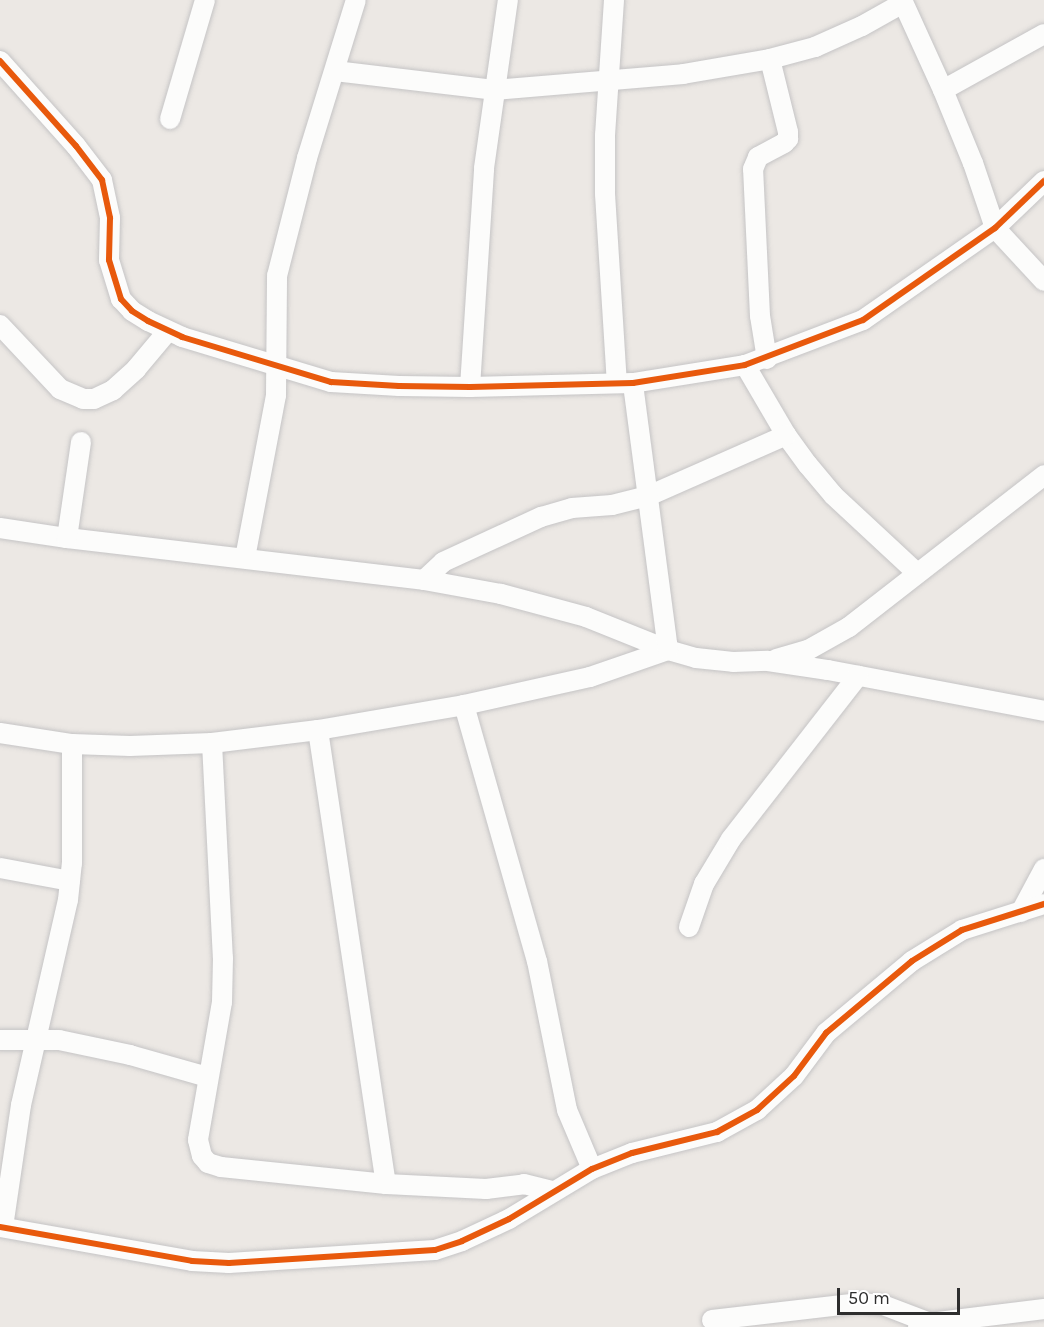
<!DOCTYPE html>
<html>
<head>
<meta charset="utf-8">
<style>
	body { margin:0 }
	#map { position:relative; width:1044px; height:1327px; overflow:hidden; background:#ece8e4; font-family:Karla,sans-serif }
	div>[style] { position:absolute }
	.roads { filter:drop-shadow(0 0 2px #c5c4c5) drop-shadow(0 0 2px #c5c4c5) }
	.minor>* { height:20px; margin:-10px; padding:0 10px; transform-origin:10px; border-radius:10px; background:#fcfcfb }
	.cycleway>* { height:6px; margin:-3px; padding:0 3px; transform-origin:3px; border-radius:3px; background:#e8590c }
	span { translate:-50% -50%; white-space:nowrap; text-align:center; line-height:1.15; -webkit-text-stroke:6px #fff; paint-order:stroke }
	.scale { position:absolute; left:837px; top:1288px; width:123px; height:27px; box-sizing:border-box; border:3px solid #2e2e2e; border-top:0; padding-left:8px; font-size:18px; line-height:21px; white-space:nowrap; color:#2e2e2e; -webkit-text-stroke:4px #fff; paint-order:stroke }
</style>
</head>
<body>
<div id="map">
	<div class="roads">
		<div class="minor">
			<div style="left:614px;top:0;width:135px;rotate:93.8deg"></div>
			<div style="left:605px;top:135px;width:59px;rotate:90deg"></div>
			<div style="left:605px;top:194px;width:189px;rotate:86.4deg"></div>
			<div style="left:902px;top:0;width:99px;rotate:65.5deg"></div>
			<div style="left:943px;top:90px;width:79px;rotate:67.7deg"></div>
			<div style="left:973px;top:163px;width:69px;rotate:71.3deg"></div>
			<div style="left:995px;top:228px;width:72px;rotate:47.2deg"></div>
			<div style="left:0;top:61px;width:114px;rotate:48.2deg"></div>
			<div style="left:76px;top:146px;width:43px;rotate:52.6deg"></div>
			<div style="left:102px;top:180px;width:39px;rotate:78deg"></div>
			<div style="left:110px;top:218px;width:42px;rotate:91.4deg"></div>
			<div style="left:109px;top:260px;width:41px;rotate:72.9deg"></div>
			<div style="left:121px;top:299px;width:16px;rotate:47deg"></div>
			<div style="left:132px;top:311px;width:19px;rotate:32deg"></div>
			<div style="left:148px;top:321px;width:38px;rotate:25deg"></div>
			<div style="left:182px;top:337px;width:156px;rotate:16.8deg"></div>
			<div style="left:331px;top:382px;width:68px;rotate:3.4deg"></div>
			<div style="left:399px;top:386px;width:71px;rotate:0.8deg"></div>
			<div style="left:470px;top:387px;width:163px;rotate:-1.4deg"></div>
			<div style="left:633px;top:383px;width:113px;rotate:-9.1deg"></div>
			<div style="left:745px;top:365px;width:126px;rotate:-20.9deg"></div>
			<div style="left:863px;top:320px;width:161px;rotate:-34.9deg"></div>
			<div style="left:995px;top:228px;width:68px;rotate:-43.8deg"></div>
			<div style="left:335px;top:71px;width:160px;rotate:6.8deg"></div>
			<div style="left:494px;top:90px;width:190px;rotate:-4.8deg"></div>
			<div style="left:683px;top:74px;width:88px;rotate:-9.8deg"></div>
			<div style="left:770px;top:59px;width:47px;rotate:-14.9deg"></div>
			<div style="left:815px;top:47px;width:51px;rotate:-24.1deg"></div>
			<div style="left:862px;top:26px;width:47px;rotate:-29.3deg"></div>
			<div style="left:943px;top:90px;width:115px;rotate:-29deg"></div>
			<div style="left:170px;top:119px;width:124px;rotate:-73.6deg"></div>
			<div style="left:0;top:325px;width:88px;rotate:46.8deg"></div>
			<div style="left:60px;top:389px;width:25px;rotate:23deg"></div>
			<div style="left:83px;top:399px;width:11px"></div>
			<div style="left:94px;top:399px;width:21px;rotate:-25deg"></div>
			<div style="left:113px;top:390px;width:31px;rotate:-42deg"></div>
			<div style="left:136px;top:369px;width:48px;rotate:-50deg"></div>
			<div style="left:767px;top:359px;width:44px;rotate:-99.2deg"></div>
			<div style="left:760px;top:316px;width:147px;rotate:-92.7deg"></div>
			<div style="left:753px;top:169px;width:13px;rotate:-67deg"></div>
			<div style="left:758px;top:157px;width:30px;rotate:-28deg"></div>
			<div style="left:784px;top:143px;width:6px;rotate:-45deg"></div>
			<div style="left:788px;top:139px;width:7px;rotate:-90deg"></div>
			<div style="left:788px;top:132px;width:75px;rotate:-103.9deg"></div>
			<div style="left:745px;top:365px;width:81px;rotate:59.6deg"></div>
			<div style="left:786px;top:435px;width:37px;rotate:54deg"></div>
			<div style="left:808px;top:465px;width:39px;rotate:50deg"></div>
			<div style="left:833px;top:495px;width:115px;rotate:42.9deg"></div>
			<div style="left:470px;top:387px;width:219px;rotate:-86.3deg"></div>
			<div style="left:484px;top:168px;width:170px;rotate:-81.9deg"></div>
			<div style="left:0;top:528px;width:68px;rotate:8.5deg"></div>
			<div style="left:67px;top:538px;width:359px;rotate:6.7deg"></div>
			<div style="left:424px;top:580px;width:78px;rotate:10.3deg"></div>
			<div style="left:501px;top:594px;width:88px;rotate:15.1deg"></div>
			<div style="left:586px;top:617px;width:88px;rotate:21.9deg"></div>
			<div style="left:668px;top:650px;width:29px;rotate:16deg"></div>
			<div style="left:696px;top:658px;width:37px;rotate:6deg"></div>
			<div style="left:733px;top:662px;width:35px;rotate:-2deg"></div>
			<div style="left:768px;top:661px;width:61px;rotate:8.5deg"></div>
			<div style="left:828px;top:670px;width:220px;rotate:10.7deg"></div>
			<div style="left:67px;top:538px;width:97px;rotate:-81.7deg"></div>
			<div style="left:245px;top:558px;width:166px;rotate:-79.2deg"></div>
			<div style="left:276px;top:395px;width:119px;rotate:-89.5deg"></div>
			<div style="left:277px;top:276px;width:122px;rotate:-75.7deg"></div>
			<div style="left:307px;top:158px;width:165px;rotate:-72.8deg"></div>
			<div style="left:424px;top:580px;width:26px;rotate:-43deg"></div>
			<div style="left:443px;top:562px;width:108px;rotate:-24.7deg"></div>
			<div style="left:541px;top:517px;width:32px;rotate:-16deg"></div>
			<div style="left:572px;top:508px;width:40px;rotate:-4.3deg"></div>
			<div style="left:612px;top:505px;width:37px;rotate:-14deg"></div>
			<div style="left:648px;top:496px;width:151px;rotate:-23.8deg"></div>
			<div style="left:776px;top:659px;width:33px;rotate:-16deg"></div>
			<div style="left:808px;top:650px;width:47px;rotate:-29.3deg"></div>
			<div style="left:849px;top:627px;width:247px;rotate:-37.9deg"></div>
			<div style="left:464px;top:705px;width:266px;rotate:74.1deg"></div>
			<div style="left:537px;top:961px;width:152px;rotate:78.6deg"></div>
			<div style="left:567px;top:1110px;width:64px;rotate:67deg"></div>
			<div style="left:318px;top:730px;width:459px;rotate:81.5deg"></div>
			<div style="left:0;top:733px;width:73px;rotate:8.7deg"></div>
			<div style="left:72px;top:744px;width:58px;rotate:2deg"></div>
			<div style="left:130px;top:746px;width:82px;rotate:-2.1deg"></div>
			<div style="left:212px;top:743px;width:107px;rotate:-7deg"></div>
			<div style="left:318px;top:730px;width:148px;rotate:-9.7deg"></div>
			<div style="left:464px;top:705px;width:129px;rotate:-12.5deg"></div>
			<div style="left:590px;top:677px;width:83px;rotate:-19.1deg"></div>
			<div style="left:668px;top:650px;width:269px;rotate:-97.5deg"></div>
			<div style="left:212px;top:743px;width:215px;rotate:87.1deg"></div>
			<div style="left:223px;top:958px;width:44px;rotate:91.3deg"></div>
			<div style="left:222px;top:1002px;width:140px;rotate:99.9deg"></div>
			<div style="left:198px;top:1140px;width:16px;rotate:76deg"></div>
			<div style="left:202px;top:1156px;width:9px;rotate:49deg"></div>
			<div style="left:208px;top:1163px;width:14px;rotate:17deg"></div>
			<div style="left:221px;top:1167px;width:166px;rotate:5.9deg"></div>
			<div style="left:386px;top:1184px;width:100px;rotate:2.9deg"></div>
			<div style="left:486px;top:1189px;width:38px;rotate:-7deg"></div>
			<div style="left:524px;top:1184px;width:30px;rotate:14deg"></div>
			<div style="left:0;top:868px;width:71px;rotate:10.5deg"></div>
			<div style="left:1021px;top:912px;width:49px;rotate:-61.9deg"></div>
			<div style="left:689px;top:927px;width:46px;rotate:-70.8deg"></div>
			<div style="left:704px;top:884px;width:52px;rotate:-59deg"></div>
			<div style="left:731px;top:839px;width:207px;rotate:-52.1deg"></div>
			<div style="left:0;top:1040px;width:59px"></div>
			<div style="left:59px;top:1040px;width:73px;rotate:11.9deg"></div>
			<div style="left:130px;top:1055px;width:81px;rotate:15.8deg"></div>
			<div style="left:0;top:1227px;width:195px;rotate:10deg"></div>
			<div style="left:192px;top:1261px;width:37px;rotate:3deg"></div>
			<div style="left:229px;top:1263px;width:206px;rotate:-3.6deg"></div>
			<div style="left:435px;top:1250px;width:28px;rotate:-18deg"></div>
			<div style="left:462px;top:1241px;width:52px;rotate:-25.1deg"></div>
			<div style="left:509px;top:1219px;width:97px;rotate:-31.1deg"></div>
			<div style="left:592px;top:1169px;width:43px;rotate:-21.8deg"></div>
			<div style="left:632px;top:1153px;width:88px;rotate:-13.9deg"></div>
			<div style="left:717px;top:1132px;width:46px;rotate:-28.8deg"></div>
			<div style="left:757px;top:1110px;width:50px;rotate:-42.6deg"></div>
			<div style="left:794px;top:1076px;width:54px;rotate:-53.3deg"></div>
			<div style="left:826px;top:1033px;width:112px;rotate:-39.9deg"></div>
			<div style="left:912px;top:961px;width:59px;rotate:-31.8deg"></div>
			<div style="left:962px;top:930px;width:86px;rotate:-17.6deg"></div>
			<div style="left:3px;top:1227px;width:123px;rotate:-81.6deg"></div>
			<div style="left:21px;top:1105px;width:210px;rotate:-77.1deg"></div>
			<div style="left:68px;top:900px;width:37px;rotate:-84deg"></div>
			<div style="left:72px;top:863px;width:119px;rotate:-90deg"></div>
			<div style="left:712px;top:1320px;width:149px;rotate:-6.6deg"></div>
			<div style="left:860px;top:1303px;width:23px;rotate:5deg"></div>
			<div style="left:883px;top:1305px;width:50px;rotate:21deg"></div>
			<div style="left:918px;top:1327px;width:13px;rotate:-18deg"></div>
			<div style="left:930px;top:1323px;width:115px;rotate:-7deg"></div>
		</div>
	</div>
	<div class="cycleway">
		<div style="left:0;top:61px;width:114px;rotate:48.2deg"></div>
		<div style="left:76px;top:146px;width:43px;rotate:52.6deg"></div>
		<div style="left:102px;top:180px;width:39px;rotate:78deg"></div>
		<div style="left:110px;top:218px;width:42px;rotate:91.4deg"></div>
		<div style="left:109px;top:260px;width:41px;rotate:72.9deg"></div>
		<div style="left:121px;top:299px;width:16px;rotate:47deg"></div>
		<div style="left:132px;top:311px;width:19px;rotate:32deg"></div>
		<div style="left:148px;top:321px;width:38px;rotate:25deg"></div>
		<div style="left:182px;top:337px;width:156px;rotate:16.8deg"></div>
		<div style="left:331px;top:382px;width:68px;rotate:3.4deg"></div>
		<div style="left:399px;top:386px;width:71px;rotate:0.8deg"></div>
		<div style="left:470px;top:387px;width:163px;rotate:-1.4deg"></div>
		<div style="left:633px;top:383px;width:113px;rotate:-9.1deg"></div>
		<div style="left:745px;top:365px;width:126px;rotate:-20.9deg"></div>
		<div style="left:863px;top:320px;width:161px;rotate:-34.9deg"></div>
		<div style="left:995px;top:228px;width:68px;rotate:-43.8deg"></div>
		<div style="left:0;top:1227px;width:195px;rotate:10deg"></div>
		<div style="left:192px;top:1261px;width:37px;rotate:3deg"></div>
		<div style="left:229px;top:1263px;width:206px;rotate:-3.6deg"></div>
		<div style="left:435px;top:1250px;width:28px;rotate:-18deg"></div>
		<div style="left:462px;top:1241px;width:52px;rotate:-25.1deg"></div>
		<div style="left:509px;top:1219px;width:97px;rotate:-31.1deg"></div>
		<div style="left:592px;top:1169px;width:43px;rotate:-21.8deg"></div>
		<div style="left:632px;top:1153px;width:88px;rotate:-13.9deg"></div>
		<div style="left:717px;top:1132px;width:46px;rotate:-28.8deg"></div>
		<div style="left:757px;top:1110px;width:50px;rotate:-42.6deg"></div>
		<div style="left:794px;top:1076px;width:54px;rotate:-53.3deg"></div>
		<div style="left:826px;top:1033px;width:112px;rotate:-39.9deg"></div>
		<div style="left:912px;top:961px;width:59px;rotate:-31.8deg"></div>
		<div style="left:962px;top:930px;width:86px;rotate:-17.6deg"></div>
	</div>
	<div class="scale">50 m</div>
</div>
</body>
</html>
